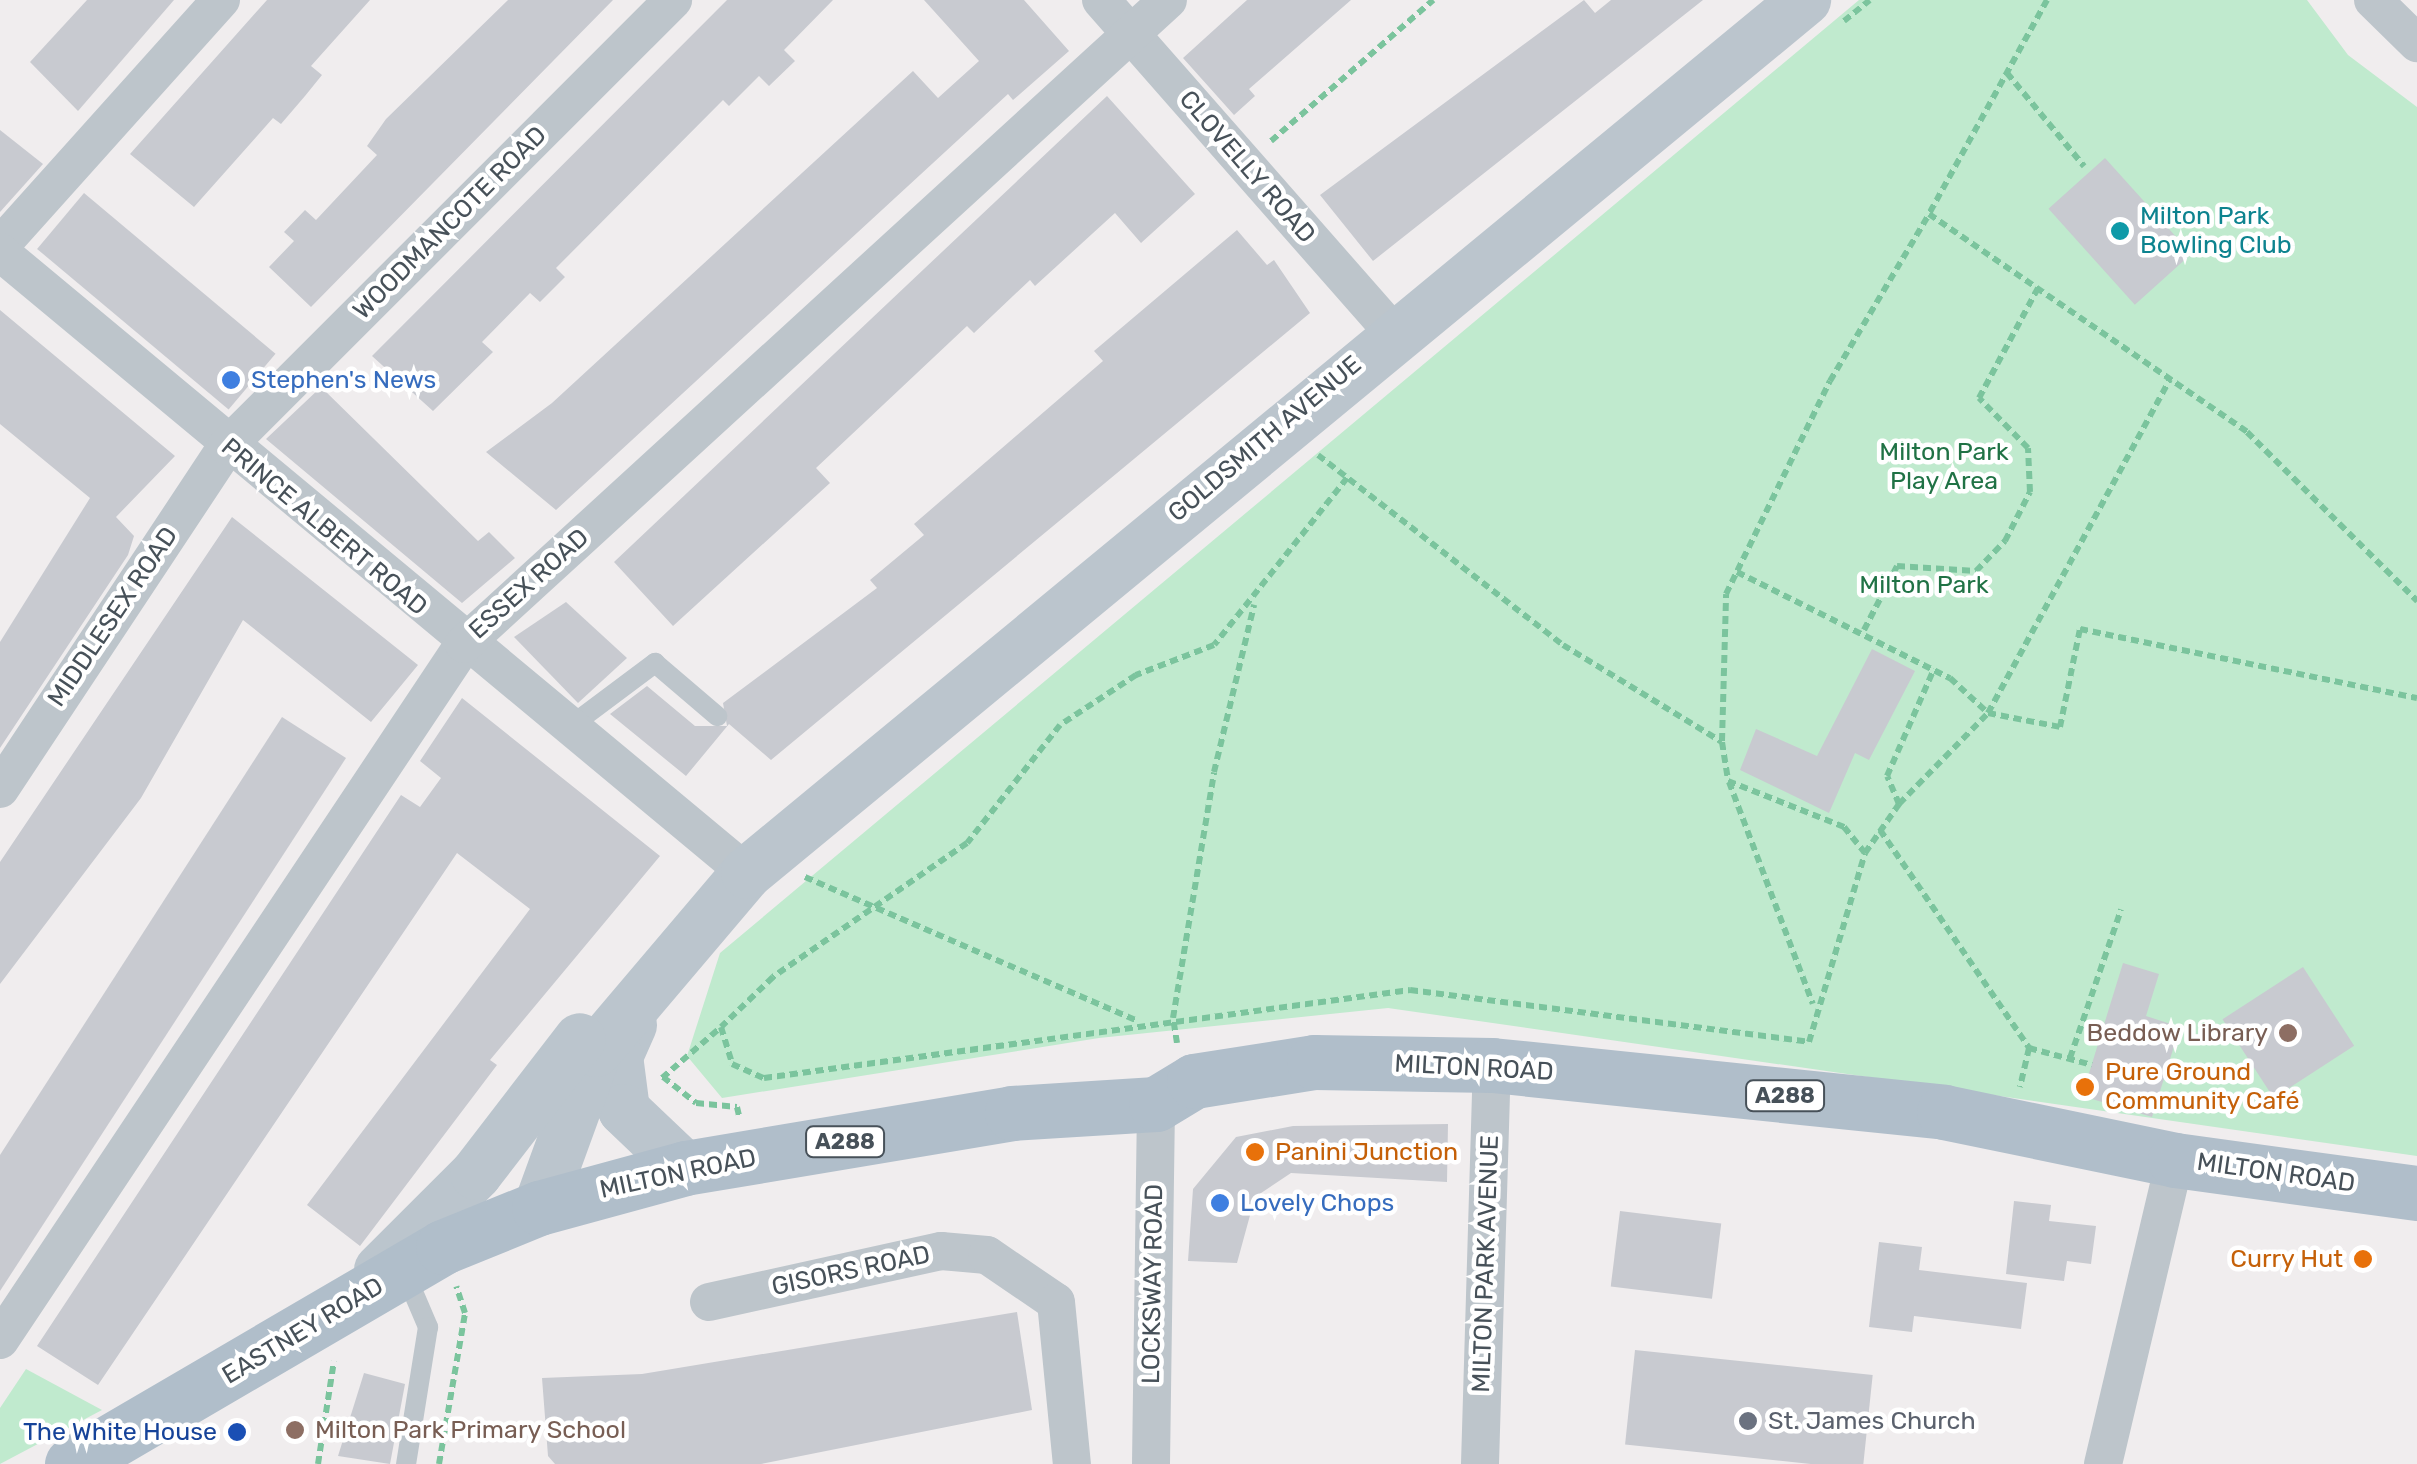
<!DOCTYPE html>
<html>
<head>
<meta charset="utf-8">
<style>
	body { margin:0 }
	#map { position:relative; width:2417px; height:1464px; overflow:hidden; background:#f0edee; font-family:Rubik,sans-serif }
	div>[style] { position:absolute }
	.green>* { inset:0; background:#c0eace }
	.building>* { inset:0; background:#c8cad0; transform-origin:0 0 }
	.path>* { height:6px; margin-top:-3px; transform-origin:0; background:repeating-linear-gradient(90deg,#7bc49d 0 8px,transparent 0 13px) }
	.lane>* { height:20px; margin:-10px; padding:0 10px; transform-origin:10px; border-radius:10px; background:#bdc5cb }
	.street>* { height:38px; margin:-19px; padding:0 19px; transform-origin:19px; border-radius:19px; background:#bdc5cb }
	.secondary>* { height:52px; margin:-26px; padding:0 26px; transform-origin:26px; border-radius:26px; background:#bbc5cd }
	.primary>* { height:55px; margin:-27.5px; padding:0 27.5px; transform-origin:27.5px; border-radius:27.5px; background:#b0beca }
	.dots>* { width:28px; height:28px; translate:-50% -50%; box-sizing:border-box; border:5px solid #fff; border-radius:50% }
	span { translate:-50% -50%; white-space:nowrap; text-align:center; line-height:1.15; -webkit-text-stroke:9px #fff; paint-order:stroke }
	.shield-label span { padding:2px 8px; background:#fff; border:2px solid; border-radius:8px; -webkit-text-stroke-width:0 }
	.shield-label { font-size:22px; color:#475159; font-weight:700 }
	.street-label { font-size:25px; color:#475159 }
	.culture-label { font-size:25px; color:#0d838f }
	.left { translate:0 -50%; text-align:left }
	.shop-label { font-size:25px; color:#366cbe }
	.park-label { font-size:25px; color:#207245 }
	.education-label { font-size:25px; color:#785e54 }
	.right { translate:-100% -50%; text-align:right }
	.food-label { font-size:25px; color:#c56008 }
	.worship-label { font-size:25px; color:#5b616d }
	.transit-label { font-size:25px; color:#164399 }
</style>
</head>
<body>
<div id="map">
	<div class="green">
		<div style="clip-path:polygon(1859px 0,2307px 0,2348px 55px,2417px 107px,2417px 1156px,1388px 1008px,1099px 1038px,722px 1098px,687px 1056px,720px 953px)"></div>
		<div style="clip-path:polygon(26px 1369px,102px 1410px,0 1464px,0 1408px)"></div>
	</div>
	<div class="building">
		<div style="clip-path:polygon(87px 0,174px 0,78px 111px,30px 62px)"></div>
		<div style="clip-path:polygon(267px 0,370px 0,311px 66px,322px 75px,305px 96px,281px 124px,273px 118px,194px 207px,130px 154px)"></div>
		<div style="clip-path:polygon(508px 0,613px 0,311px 307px,269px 267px,294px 241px,284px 232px,305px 210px,316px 220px,377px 155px,367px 146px,386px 119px)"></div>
		<div style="clip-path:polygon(727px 0,833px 0,784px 50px,795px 61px,769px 86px,759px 76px,729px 106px,723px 100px,556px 268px,565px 277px,540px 302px,530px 293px,482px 342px,493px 352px,433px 411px,372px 356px)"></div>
		<div style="clip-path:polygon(924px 0,1024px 0,1069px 51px,1013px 100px,1008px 94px,556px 510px,486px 452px,552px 403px,913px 71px,938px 98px,979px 61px)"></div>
		<div style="clip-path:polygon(1247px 0,1351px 0,1249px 89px,1255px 96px,1234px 115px,1183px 58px)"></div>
		<div style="clip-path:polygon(1584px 0,1595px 13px,1611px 0,1703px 0,1373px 261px,1320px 195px)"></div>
		<div style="clip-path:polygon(1107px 96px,1195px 194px,1141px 243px,1115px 213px,1035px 286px,1030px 280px,974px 333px,967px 326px,816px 468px,830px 483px,673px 626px,614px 562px)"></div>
		<div style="clip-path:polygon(0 130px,43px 164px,0 212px)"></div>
		<div style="left:2105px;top:158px;width:129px;height:76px;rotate:48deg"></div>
		<div style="left:84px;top:193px;width:250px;height:73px;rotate:40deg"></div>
		<div style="clip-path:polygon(1237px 230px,1267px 265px,1274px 260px,1310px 313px,771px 760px,729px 724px,686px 776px,610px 714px,647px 686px,695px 726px,727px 726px,723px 703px,877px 588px,870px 580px,924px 535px,914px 524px,1103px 361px,1094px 351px)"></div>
		<div style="clip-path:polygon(0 310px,175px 456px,116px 517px,134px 536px,128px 555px,0 748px,0 642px,90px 498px,0 424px)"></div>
		<div style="clip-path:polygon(321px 387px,478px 541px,489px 532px,515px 558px,462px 603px,266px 439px)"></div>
		<div style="clip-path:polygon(232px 517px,418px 665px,371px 722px,243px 620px,141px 798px,0 984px,0 862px)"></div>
		<div style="clip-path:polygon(566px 602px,627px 658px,578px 703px,514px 637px)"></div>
		<div style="clip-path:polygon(1872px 649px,1915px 671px,1869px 760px,1855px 753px,1829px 813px,1740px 770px,1756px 729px,1817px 756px)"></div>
		<div style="clip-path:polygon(462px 698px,660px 856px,490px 1060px,497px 1065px,360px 1246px,307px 1205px,530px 909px,457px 853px,98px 1385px,37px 1346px,401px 795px,420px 807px,441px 778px,420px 761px)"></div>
		<div style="clip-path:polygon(282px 717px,346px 758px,0 1291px,0 1155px)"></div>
		<div style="clip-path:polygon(2123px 963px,2159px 974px,2146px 1016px,2180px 1027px,2152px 1117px,2082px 1096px)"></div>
		<div style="left:2303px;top:967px;width:94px;height:96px;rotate:57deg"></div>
		<div style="clip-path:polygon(1448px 1124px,1447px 1182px,1291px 1173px,1255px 1197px,1237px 1263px,1188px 1261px,1193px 1189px,1236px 1137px,1293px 1126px)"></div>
		<div style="clip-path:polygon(2014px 1201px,2051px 1205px,2049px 1221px,2096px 1226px,2091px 1264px,2067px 1261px,2064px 1281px,2006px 1274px)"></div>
		<div style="left:1620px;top:1211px;width:102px;height:76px;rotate:7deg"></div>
		<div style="clip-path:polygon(1879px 1242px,1922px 1247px,1919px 1270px,2027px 1283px,2021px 1329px,1914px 1316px,1912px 1332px,1869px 1327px)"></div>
		<div style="clip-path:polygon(1017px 1312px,1032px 1410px,761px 1464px,555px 1464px,548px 1456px,542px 1378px,642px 1374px)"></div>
		<div style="left:1635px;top:1350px;width:239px;height:95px;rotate:6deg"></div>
		<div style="clip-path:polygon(364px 1373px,405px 1384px,390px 1464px,338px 1456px)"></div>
	</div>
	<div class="path">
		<div style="left:2047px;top:0;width:244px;rotate:118.9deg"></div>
		<div style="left:1929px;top:214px;width:386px;rotate:34.4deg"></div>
		<div style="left:2247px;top:432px;width:240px;rotate:44.8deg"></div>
		<div style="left:1844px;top:21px;width:33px;rotate:-39deg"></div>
		<div style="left:2007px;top:73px;width:121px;rotate:50.4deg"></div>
		<div style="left:1271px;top:141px;width:215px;rotate:-41deg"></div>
		<div style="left:1318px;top:455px;width:310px;rotate:37.8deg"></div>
		<div style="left:1563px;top:645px;width:186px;rotate:31.4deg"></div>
		<div style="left:1722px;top:742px;width:39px;rotate:81deg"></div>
		<div style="left:1728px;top:781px;width:125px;rotate:21.6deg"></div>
		<div style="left:1844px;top:827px;width:33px;rotate:51deg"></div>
		<div style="left:1347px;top:478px;width:213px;rotate:128.5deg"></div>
		<div style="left:1214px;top:645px;width:84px;rotate:159deg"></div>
		<div style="left:1136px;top:675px;width:91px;rotate:146.7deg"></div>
		<div style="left:1060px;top:725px;width:150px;rotate:128.2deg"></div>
		<div style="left:967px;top:843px;width:236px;rotate:145.4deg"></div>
		<div style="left:773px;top:977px;width:72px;rotate:136.1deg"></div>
		<div style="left:721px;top:1027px;width:39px;rotate:73deg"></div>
		<div style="left:732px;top:1064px;width:35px;rotate:24deg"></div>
		<div style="left:764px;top:1078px;width:652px;rotate:-7.76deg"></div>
		<div style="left:1410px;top:990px;width:402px;rotate:7.4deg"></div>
		<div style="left:1809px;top:1042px;width:197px;rotate:-73.5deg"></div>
		<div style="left:1865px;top:853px;width:60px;rotate:-55.2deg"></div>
		<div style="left:1899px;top:804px;width:127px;rotate:-45.6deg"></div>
		<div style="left:1988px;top:713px;width:380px;rotate:-61.4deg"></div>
		<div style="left:1737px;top:572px;width:238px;rotate:26.5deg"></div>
		<div style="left:1950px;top:678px;width:52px;rotate:42.6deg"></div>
		<div style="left:1988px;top:713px;width:73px;rotate:11deg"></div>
		<div style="left:2060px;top:727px;width:100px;rotate:-78.5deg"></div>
		<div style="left:2080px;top:629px;width:344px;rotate:11.6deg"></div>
		<div style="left:1864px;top:630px;width:72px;rotate:-62.7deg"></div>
		<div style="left:1897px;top:566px;width:79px;rotate:3.6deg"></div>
		<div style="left:1976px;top:571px;width:42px;rotate:-46deg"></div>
		<div style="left:2005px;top:541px;width:55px;rotate:-63deg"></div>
		<div style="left:2030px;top:492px;width:44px;rotate:-92.6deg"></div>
		<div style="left:2028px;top:448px;width:70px;rotate:-134.4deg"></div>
		<div style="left:1979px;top:398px;width:125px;rotate:-61.8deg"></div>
		<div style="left:1722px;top:741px;width:147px;rotate:-88.4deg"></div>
		<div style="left:1726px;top:594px;width:237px;rotate:-64deg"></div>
		<div style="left:1830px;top:381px;width:194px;rotate:-59.3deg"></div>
		<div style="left:1729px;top:782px;width:237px;rotate:69.3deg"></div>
		<div style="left:1899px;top:804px;width:30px;rotate:-113deg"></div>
		<div style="left:1887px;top:776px;width:117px;rotate:-66.3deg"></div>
		<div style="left:1880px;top:830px;width:264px;rotate:55.6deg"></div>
		<div style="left:2029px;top:1048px;width:40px;rotate:103deg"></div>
		<div style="left:805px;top:877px;width:362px;rotate:23.4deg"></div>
		<div style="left:1177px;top:1043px;width:25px;rotate:-99deg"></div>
		<div style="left:1173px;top:1018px;width:249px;rotate:-80.5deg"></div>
		<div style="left:1214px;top:772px;width:172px;rotate:-76.5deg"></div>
		<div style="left:2029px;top:1048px;width:65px;rotate:15.1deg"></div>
		<div style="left:2070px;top:1058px;width:157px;rotate:-71deg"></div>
		<div style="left:663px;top:1077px;width:42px;rotate:38.2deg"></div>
		<div style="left:696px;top:1103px;width:41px;rotate:5.6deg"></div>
		<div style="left:737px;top:1107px;width:9px;rotate:77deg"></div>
		<div style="left:662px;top:1078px;width:78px;rotate:-40.8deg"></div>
		<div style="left:318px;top:1464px;width:104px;rotate:-81.2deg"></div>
		<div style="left:439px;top:1464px;width:153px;rotate:-80.2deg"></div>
		<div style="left:465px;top:1313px;width:28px;rotate:-108deg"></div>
	</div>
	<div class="lane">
		<div style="left:568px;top:728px;width:109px;rotate:-36.8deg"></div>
		<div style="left:655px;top:663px;width:82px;rotate:40.5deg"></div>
		<div style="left:405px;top:1273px;width:59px;rotate:66.9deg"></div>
		<div style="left:428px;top:1327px;width:139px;rotate:99.1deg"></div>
	</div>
	<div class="street">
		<div style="left:1101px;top:0;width:444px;rotate:48.7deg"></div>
		<div style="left:2373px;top:0;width:62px;rotate:44.3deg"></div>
		<div style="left:0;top:246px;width:331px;rotate:-48.1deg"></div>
		<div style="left:0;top:252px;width:971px;rotate:39.74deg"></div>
		<div style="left:0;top:789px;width:411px;rotate:-56.5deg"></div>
		<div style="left:227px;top:446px;width:631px;rotate:-45deg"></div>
		<div style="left:709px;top:1302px;width:238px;rotate:-12.4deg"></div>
		<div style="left:941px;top:1251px;width:46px;rotate:5deg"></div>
		<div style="left:987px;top:1255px;width:83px;rotate:34.3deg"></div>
		<div style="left:1056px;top:1302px;width:163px;rotate:84.4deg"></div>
		<div style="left:0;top:1340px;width:836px;rotate:-56.31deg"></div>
		<div style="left:464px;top:644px;width:954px;rotate:-42.45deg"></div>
		<div style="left:1151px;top:1464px;width:360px;rotate:-89.2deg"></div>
		<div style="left:1480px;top:1464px;width:399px;rotate:-88.3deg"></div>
		<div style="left:2103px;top:1464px;width:312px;rotate:-76.7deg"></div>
	</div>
	<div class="secondary">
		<div style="left:631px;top:1025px;width:34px;rotate:114deg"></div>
		<div style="left:617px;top:1056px;width:54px;rotate:82.6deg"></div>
		<div style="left:624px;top:1110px;width:84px;rotate:43.6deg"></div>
		<div style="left:539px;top:1208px;width:167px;rotate:-70deg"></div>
		<div style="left:596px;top:1051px;width:233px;rotate:-49.7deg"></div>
		<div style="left:747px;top:873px;width:1372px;rotate:-39.53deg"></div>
		<div style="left:380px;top:1270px;width:136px;rotate:-45deg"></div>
		<div style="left:476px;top:1174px;width:170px;rotate:-52.4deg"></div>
	</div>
	<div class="primary">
		<div style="left:72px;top:1464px;width:430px;rotate:-30.3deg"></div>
		<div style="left:443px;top:1247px;width:104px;rotate:-22.1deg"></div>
		<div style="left:539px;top:1208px;width:151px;rotate:-15.3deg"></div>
		<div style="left:685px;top:1168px;width:332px;rotate:-9.5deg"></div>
		<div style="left:1012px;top:1113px;width:144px;rotate:-3.6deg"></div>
		<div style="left:1156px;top:1104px;width:44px;rotate:-31.2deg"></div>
		<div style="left:1194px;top:1081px;width:121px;rotate:-9deg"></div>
		<div style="left:1314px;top:1062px;width:178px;rotate:1deg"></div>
		<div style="left:1492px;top:1065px;width:454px;rotate:5.9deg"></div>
		<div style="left:1944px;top:1112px;width:236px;rotate:11.7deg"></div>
		<div style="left:2175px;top:1160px;width:244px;rotate:7.8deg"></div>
	</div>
	<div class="dots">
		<div style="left:2120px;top:231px;background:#0f9aa8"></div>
		<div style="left:231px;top:380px;background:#3f7fe0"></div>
		<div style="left:2288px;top:1033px;background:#8d6e63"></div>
		<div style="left:2085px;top:1087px;background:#e8710a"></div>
		<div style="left:1255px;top:1152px;background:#e8710a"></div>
		<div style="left:1220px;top:1203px;background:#3f7fe0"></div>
		<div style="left:2363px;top:1259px;background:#e8710a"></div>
		<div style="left:1748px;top:1421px;background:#6b7280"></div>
		<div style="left:295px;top:1430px;background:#8d6e63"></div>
		<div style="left:237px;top:1432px;background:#1a4fb4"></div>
	</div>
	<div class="shield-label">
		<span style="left:1785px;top:1096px">A288</span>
		<span style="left:845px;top:1142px">A288</span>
	</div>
	<div class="street-label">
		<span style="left:1247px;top:167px;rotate:49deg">CLOVELLY ROAD</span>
		<span style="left:450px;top:223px;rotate:-45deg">WOODMANCOTE ROAD</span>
		<span style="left:1265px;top:439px;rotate:-40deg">GOLDSMITH AVENUE</span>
		<span style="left:324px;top:527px;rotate:40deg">PRINCE ALBERT ROAD</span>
		<span style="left:529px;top:584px;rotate:-42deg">ESSEX ROAD</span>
		<span style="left:113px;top:617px;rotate:-56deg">MIDDLESEX ROAD</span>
		<span style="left:1474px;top:1068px;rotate:3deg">MILTON ROAD</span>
		<span style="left:2276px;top:1173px;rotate:8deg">MILTON ROAD</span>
		<span style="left:678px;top:1174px;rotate:-12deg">MILTON ROAD</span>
		<span style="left:1486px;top:1264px;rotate:-88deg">MILTON PARK AVENUE</span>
		<span style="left:851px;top:1271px;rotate:-12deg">GISORS ROAD</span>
		<span style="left:1153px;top:1284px;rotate:-89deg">LOCKSWAY ROAD</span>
		<span style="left:303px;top:1331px;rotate:-31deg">EASTNEY ROAD</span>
	</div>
	<div class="culture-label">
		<span class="left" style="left:2140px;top:231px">Milton Park<br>Bowling Club</span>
	</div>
	<div class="shop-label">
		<span class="left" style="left:251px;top:380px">Stephen's News</span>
		<span class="left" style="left:1240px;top:1203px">Lovely Chops</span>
	</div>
	<div class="park-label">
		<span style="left:1944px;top:467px">Milton Park<br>Play Area</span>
		<span style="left:1924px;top:585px">Milton Park</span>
	</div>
	<div class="education-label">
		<span class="right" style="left:2268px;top:1033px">Beddow Library</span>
		<span class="left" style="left:315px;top:1430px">Milton Park Primary School</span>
	</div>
	<div class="food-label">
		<span class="left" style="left:2105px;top:1087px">Pure Ground<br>Community Café</span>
		<span class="left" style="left:1275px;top:1152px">Panini Junction</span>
		<span class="right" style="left:2343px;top:1259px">Curry Hut</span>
	</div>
	<div class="worship-label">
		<span class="left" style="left:1768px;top:1421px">St. James Church</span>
	</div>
	<div class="transit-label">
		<span class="right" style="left:217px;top:1432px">The White House</span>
	</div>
</div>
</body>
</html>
